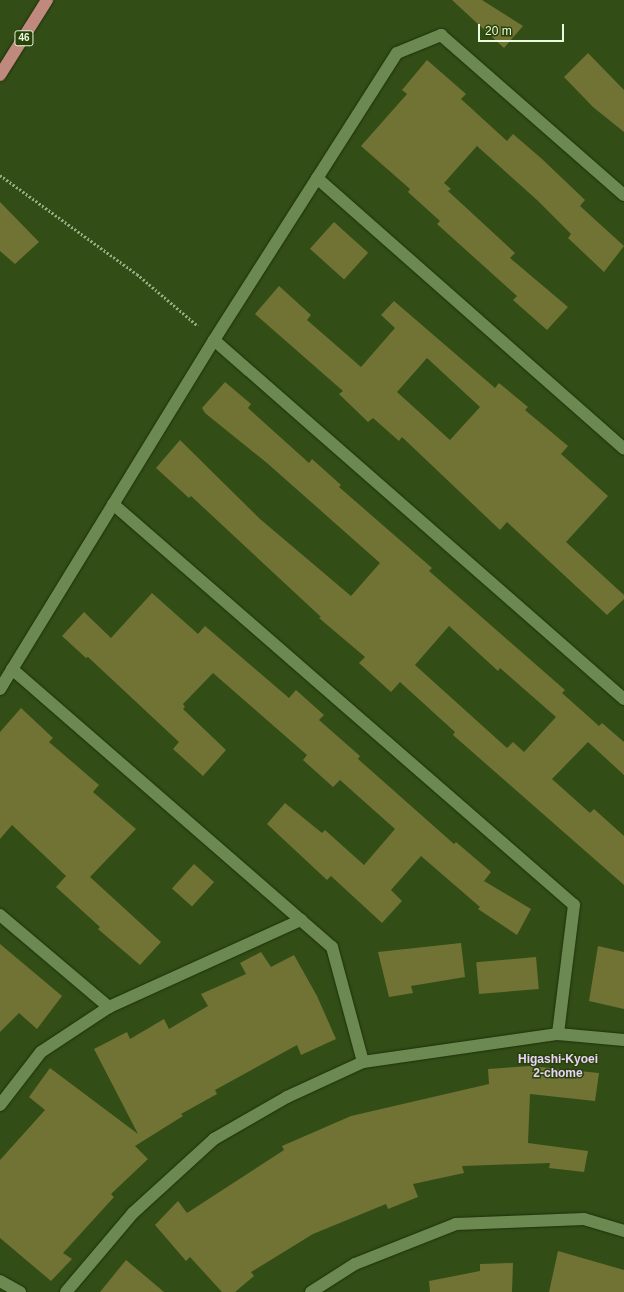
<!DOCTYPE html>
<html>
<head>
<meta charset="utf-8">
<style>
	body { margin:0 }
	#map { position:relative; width:624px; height:1292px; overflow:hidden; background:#334d17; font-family:Helvetica,sans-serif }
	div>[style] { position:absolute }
	.building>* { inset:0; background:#707333; transform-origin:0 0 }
	.path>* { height:2.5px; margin-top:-1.25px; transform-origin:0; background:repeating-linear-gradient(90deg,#96ab82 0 2px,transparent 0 4px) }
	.roads { filter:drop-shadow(0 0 1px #1e3108) drop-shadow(0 0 1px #1e3108) }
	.minor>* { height:12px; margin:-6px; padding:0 6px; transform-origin:6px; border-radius:6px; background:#6c8952 }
	.major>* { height:12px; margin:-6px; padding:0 6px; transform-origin:6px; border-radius:6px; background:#bf8a7d }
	span { translate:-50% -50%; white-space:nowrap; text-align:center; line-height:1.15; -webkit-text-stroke:3px #29420a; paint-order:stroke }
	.shield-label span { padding:1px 3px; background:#29420a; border:1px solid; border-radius:3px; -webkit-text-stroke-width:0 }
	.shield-label { font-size:10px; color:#eafbdd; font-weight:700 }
	.neighbourhood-label { font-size:12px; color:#ebd3fc; font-weight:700 }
	.scale { position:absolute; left:478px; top:24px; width:86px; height:18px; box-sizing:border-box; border:2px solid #eafbdd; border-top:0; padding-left:5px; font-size:12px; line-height:14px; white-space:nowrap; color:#eafbdd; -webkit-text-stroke:3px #29420a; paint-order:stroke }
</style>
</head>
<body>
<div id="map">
	<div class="building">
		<div style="clip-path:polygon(452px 0,482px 0,523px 26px,504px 48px)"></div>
		<div style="clip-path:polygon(588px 53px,624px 90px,624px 132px,593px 107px,564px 77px)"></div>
		<div style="clip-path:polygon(427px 60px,466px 94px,461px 99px,507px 141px,513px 134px,542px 159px,585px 200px,580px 206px,624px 246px,604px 272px,568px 238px,571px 234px,537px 200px,477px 146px,444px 183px,451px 189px,448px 191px,515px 253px,510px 258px,568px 307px,547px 330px,513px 300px,517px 296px,437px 224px,440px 221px,408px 192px,410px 189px,361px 146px,407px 94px,402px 90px)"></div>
		<div style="clip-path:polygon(0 202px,39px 242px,15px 264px,0 251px)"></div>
		<div style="left:334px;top:222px;width:46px;height:36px;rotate:42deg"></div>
		<div style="clip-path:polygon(evenodd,279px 286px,311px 315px,307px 320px,361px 367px,395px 328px,381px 315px,394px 301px,495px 388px,499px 383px,528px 407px,525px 410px,568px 446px,561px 454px,608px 496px,566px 542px,624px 595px,624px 599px,607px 615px,507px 522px,500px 530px,402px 437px,399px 441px,373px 418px,368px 422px,339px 394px,343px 391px,255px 314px,279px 286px,427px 358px,480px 407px,450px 440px,397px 392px,427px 358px)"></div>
		<div style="clip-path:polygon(evenodd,225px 382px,251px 404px,248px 408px,309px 463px,312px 459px,341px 485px,339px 487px,432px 568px,429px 571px,565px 690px,562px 693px,599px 726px,602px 723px,624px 742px,624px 775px,588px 742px,552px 779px,590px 813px,594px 809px,624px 836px,624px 885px,453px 735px,455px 732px,400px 682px,391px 692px,359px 663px,365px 657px,319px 618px,321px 617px,191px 496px,189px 498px,156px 468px,180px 440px,260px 519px,351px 596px,380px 563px,267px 463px,205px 413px,202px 408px,225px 382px,449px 626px,498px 671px,500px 668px,556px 717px,524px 752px,513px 742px,507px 748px,415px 665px,449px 626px)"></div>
		<div style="clip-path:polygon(152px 593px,198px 634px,205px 626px,289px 698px,296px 690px,324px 715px,319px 720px,360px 756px,358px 759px,454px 844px,456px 842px,491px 872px,484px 881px,531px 909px,517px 935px,478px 909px,480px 907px,421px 856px,391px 890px,402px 901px,382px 923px,331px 876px,327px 880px,267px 824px,285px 803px,322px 833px,325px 830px,364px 865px,395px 829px,340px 780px,333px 787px,303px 760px,307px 755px,213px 673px,183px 704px,185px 707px,183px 709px,226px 750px,203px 776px,173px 749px,179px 742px,88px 657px,86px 658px,62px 636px,84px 612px,111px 638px)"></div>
		<div style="clip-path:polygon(21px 708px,53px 738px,49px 742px,99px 785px,93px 792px,136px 829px,90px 877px,161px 942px,140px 965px,98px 929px,100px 927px,56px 887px,66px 876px,12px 825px,0 839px,0 732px)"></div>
		<div style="left:194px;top:864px;width:27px;height:33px;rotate:42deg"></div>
		<div style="clip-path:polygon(461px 943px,465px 977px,411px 986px,413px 993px,389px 997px,378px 952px)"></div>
		<div style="clip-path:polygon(0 944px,62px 996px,37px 1029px,19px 1013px,0 1032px)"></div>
		<div style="clip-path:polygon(598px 946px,624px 952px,624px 1009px,589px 1001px)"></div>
		<div style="clip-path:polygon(261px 952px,271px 967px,294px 955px,317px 996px,336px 1039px,301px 1055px,297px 1045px,215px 1090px,217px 1094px,181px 1114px,183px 1116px,135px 1146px,148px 1159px,111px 1194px,114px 1197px,63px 1253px,72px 1259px,51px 1281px,0 1238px,0 1160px,45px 1110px,29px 1097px,50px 1068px,138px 1134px,94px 1049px,127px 1032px,130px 1039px,164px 1019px,169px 1029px,208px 1006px,201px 994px,246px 974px,240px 963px)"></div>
		<div style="left:536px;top:957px;width:32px;height:60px;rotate:85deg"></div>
		<div style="clip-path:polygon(530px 1066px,599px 1073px,595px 1101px,530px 1094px,528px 1143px,588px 1151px,584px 1172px,549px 1168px,550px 1163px,462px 1166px,464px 1173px,413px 1184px,418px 1197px,388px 1209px,386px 1204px,313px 1234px,251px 1272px,254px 1276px,235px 1292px,222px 1292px,190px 1257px,186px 1261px,155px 1225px,178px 1201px,187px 1213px,284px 1150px,282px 1146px,351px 1116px,489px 1084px,488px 1069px)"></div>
		<div style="clip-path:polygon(558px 1251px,624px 1270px,624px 1292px,549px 1292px)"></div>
		<div style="clip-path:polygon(126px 1260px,164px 1292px,100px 1292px)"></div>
		<div style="clip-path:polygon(513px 1263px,512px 1292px,430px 1292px,429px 1281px,480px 1271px,480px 1264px)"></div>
	</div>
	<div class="path">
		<div style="left:0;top:175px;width:169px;rotate:35.9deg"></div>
		<div style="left:137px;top:274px;width:80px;rotate:40.4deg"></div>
	</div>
	<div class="roads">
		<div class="minor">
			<div style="left:317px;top:178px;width:409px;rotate:41.4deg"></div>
			<div style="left:214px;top:340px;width:545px;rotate:41.21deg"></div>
			<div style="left:113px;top:504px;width:611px;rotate:41.02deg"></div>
			<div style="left:574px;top:905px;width:130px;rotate:97.1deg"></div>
			<div style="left:12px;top:669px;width:424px;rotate:41deg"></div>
			<div style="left:332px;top:947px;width:119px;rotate:74.9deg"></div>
			<div style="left:0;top:689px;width:409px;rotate:-58.5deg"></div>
			<div style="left:214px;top:340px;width:340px;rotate:-57.5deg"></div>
			<div style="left:397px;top:53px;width:48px;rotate:-22.2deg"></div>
			<div style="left:441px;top:35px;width:243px;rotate:41.2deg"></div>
			<div style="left:0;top:915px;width:143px;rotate:40.2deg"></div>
			<div style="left:0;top:1105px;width:67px;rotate:-52.3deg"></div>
			<div style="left:41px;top:1052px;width:82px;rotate:-33.5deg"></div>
			<div style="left:109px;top:1007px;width:211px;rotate:-24.4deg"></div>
			<div style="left:0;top:1281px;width:23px;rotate:29deg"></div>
			<div style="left:66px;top:1292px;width:104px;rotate:-49.7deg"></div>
			<div style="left:133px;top:1213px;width:110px;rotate:-42.4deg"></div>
			<div style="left:214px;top:1139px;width:84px;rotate:-29.9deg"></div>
			<div style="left:287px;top:1097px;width:84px;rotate:-24.7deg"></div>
			<div style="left:363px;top:1062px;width:197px;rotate:-8.2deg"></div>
			<div style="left:558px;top:1034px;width:66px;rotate:5.2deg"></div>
			<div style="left:311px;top:1292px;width:52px;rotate:-32.5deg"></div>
			<div style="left:355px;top:1264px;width:109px;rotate:-21.6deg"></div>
			<div style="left:456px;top:1224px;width:128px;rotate:-2.2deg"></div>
			<div style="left:584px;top:1219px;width:42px;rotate:16.7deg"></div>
		</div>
		<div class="major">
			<div style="left:0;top:75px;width:89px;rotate:-57.9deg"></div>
		</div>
	</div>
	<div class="shield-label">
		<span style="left:24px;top:38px">46</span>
	</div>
	<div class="neighbourhood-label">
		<span style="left:558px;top:1067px">Higashi-Kyoei<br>2-chome</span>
	</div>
	<div class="scale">20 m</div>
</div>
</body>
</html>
